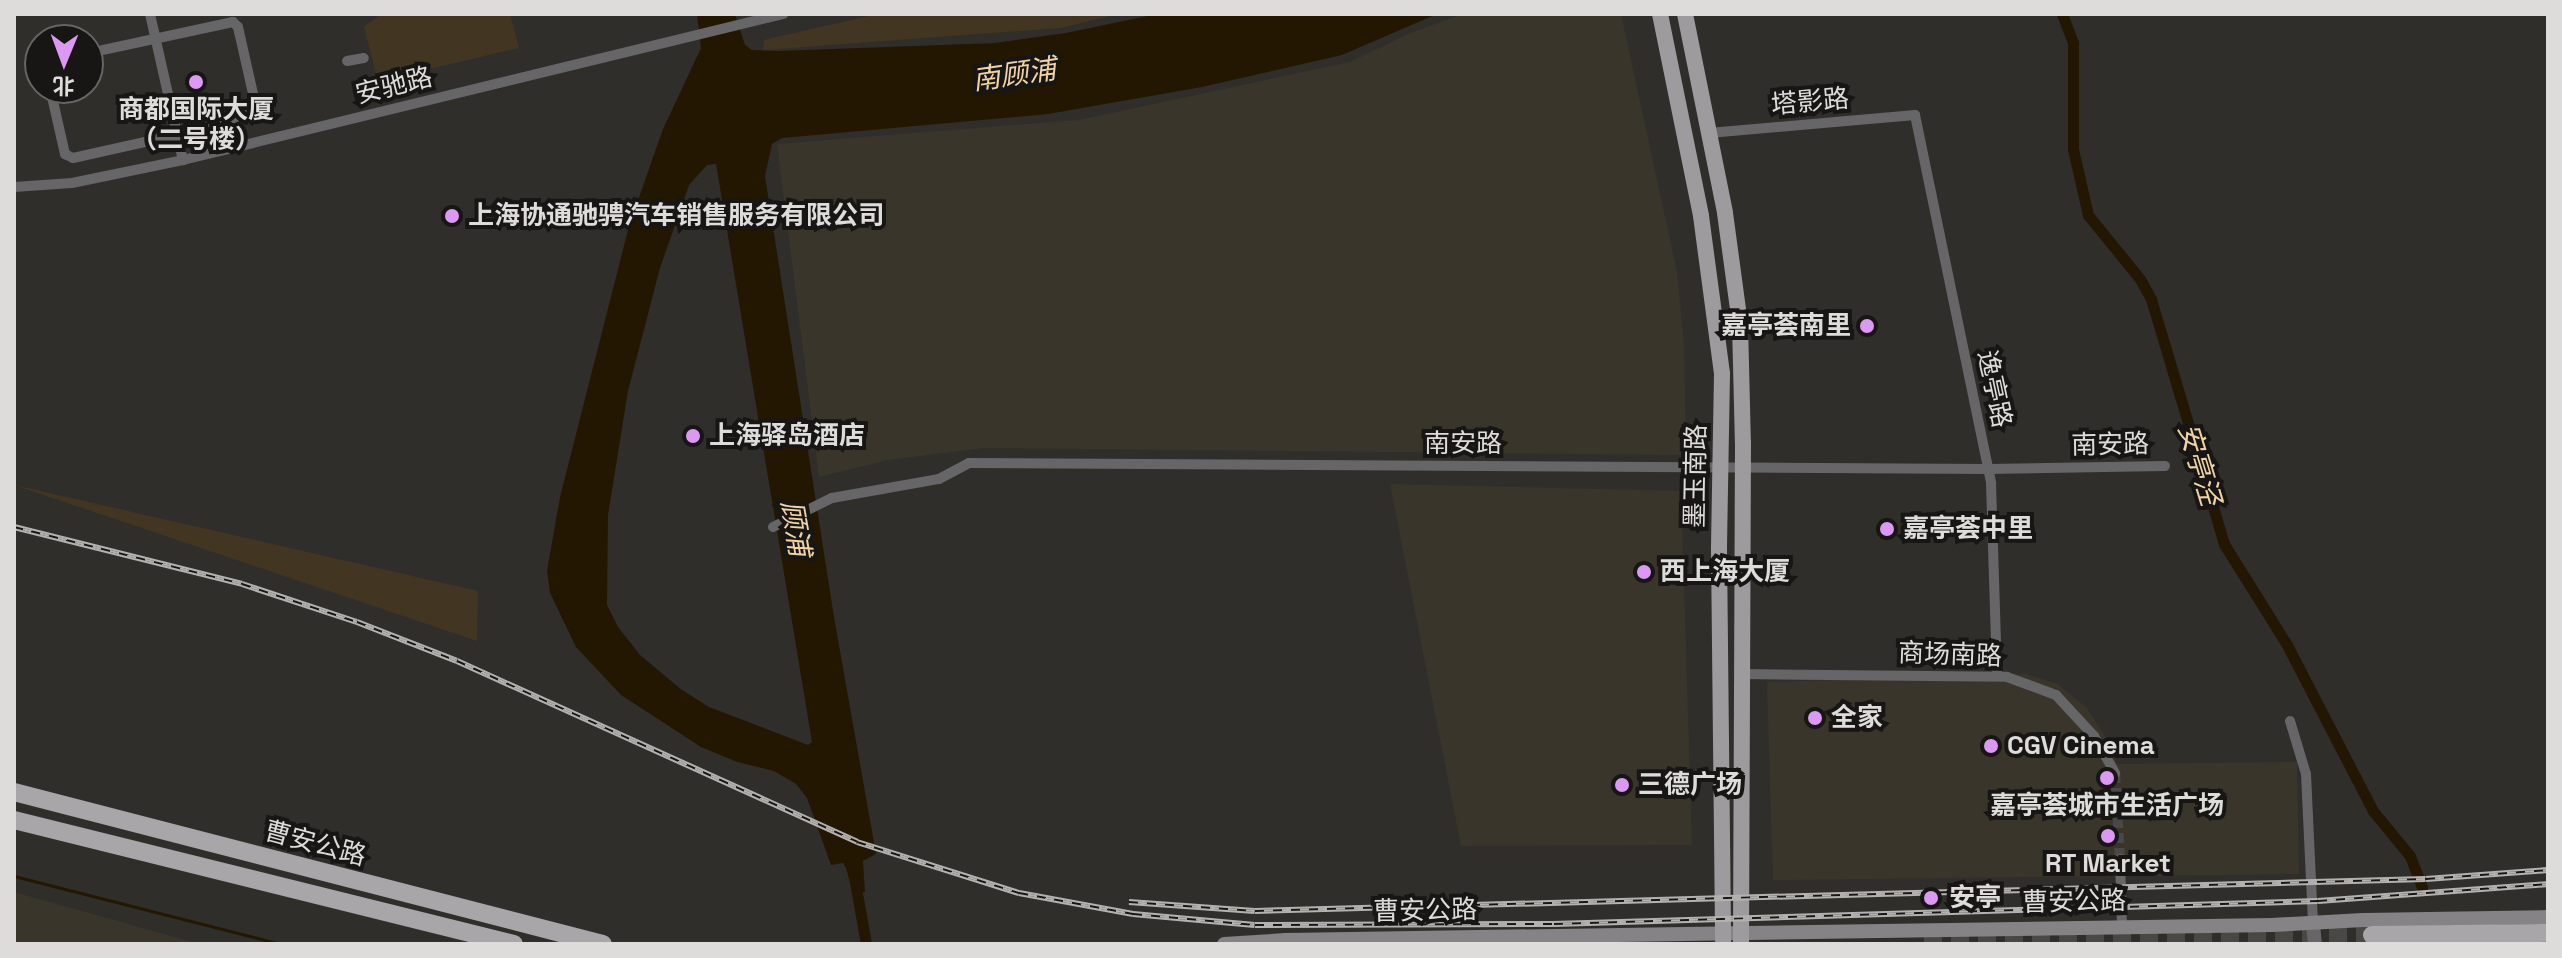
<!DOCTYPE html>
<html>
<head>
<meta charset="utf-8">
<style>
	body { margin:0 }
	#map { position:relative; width:2562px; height:958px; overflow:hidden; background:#302e2a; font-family:"Space Grotesk","Noto Sans SC",sans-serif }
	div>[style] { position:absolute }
	.built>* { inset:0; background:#3a352b }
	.green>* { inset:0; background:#423623 }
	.water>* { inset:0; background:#241702 }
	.stream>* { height:3px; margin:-1.5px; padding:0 1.5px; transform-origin:1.5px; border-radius:1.5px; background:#241702 }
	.canal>* { height:11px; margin:-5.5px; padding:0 5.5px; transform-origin:5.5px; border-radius:5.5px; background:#241702 }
	.minor-tunnel>* { height:10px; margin-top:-5px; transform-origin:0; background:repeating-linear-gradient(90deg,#4a4844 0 10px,transparent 0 15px) }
	.trunk-tunnel>* { height:18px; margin-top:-9px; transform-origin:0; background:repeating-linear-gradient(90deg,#4a4844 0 18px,transparent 0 27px) }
	.minor>* { height:10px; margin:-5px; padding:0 5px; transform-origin:5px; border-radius:5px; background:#666567 }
	.tertiary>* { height:14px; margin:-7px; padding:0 7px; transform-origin:7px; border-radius:7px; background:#666567 }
	.secondary>* { height:14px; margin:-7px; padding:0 7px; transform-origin:7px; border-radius:7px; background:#858386 }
	.primary>* { height:16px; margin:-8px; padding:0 8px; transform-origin:8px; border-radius:8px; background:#9d9b9e }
	.trunk>* { height:18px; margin:-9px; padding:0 9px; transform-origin:9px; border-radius:9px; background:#a8a6a9 }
	.rail>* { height:6px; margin-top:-3px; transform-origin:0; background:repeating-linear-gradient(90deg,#171614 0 9px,#b4b2b0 0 18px); box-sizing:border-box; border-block:2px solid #b4b2b0 }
	.dots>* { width:22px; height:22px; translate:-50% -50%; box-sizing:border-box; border:4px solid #171614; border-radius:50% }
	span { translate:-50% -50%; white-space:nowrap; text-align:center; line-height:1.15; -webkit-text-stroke:8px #171614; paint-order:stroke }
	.street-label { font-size:26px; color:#dedcda }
	.poi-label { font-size:26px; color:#dedcda; font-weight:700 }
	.left { translate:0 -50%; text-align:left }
	.right { translate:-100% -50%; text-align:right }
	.water-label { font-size:28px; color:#f2d4a4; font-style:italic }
	.frame { position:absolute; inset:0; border:16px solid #dedcda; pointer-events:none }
	.north { position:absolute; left:24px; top:24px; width:80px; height:80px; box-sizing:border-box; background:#171614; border:2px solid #676563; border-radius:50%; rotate:181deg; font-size:22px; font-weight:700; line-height:32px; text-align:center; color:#dedcda }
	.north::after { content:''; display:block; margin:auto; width:28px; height:36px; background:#dc99f4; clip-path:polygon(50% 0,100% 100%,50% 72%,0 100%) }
</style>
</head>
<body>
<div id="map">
	<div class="built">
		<div style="clip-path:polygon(1462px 14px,1621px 14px,1677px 272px,1684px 344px,1686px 455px,984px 448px,888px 460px,819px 477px,777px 144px,1079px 120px,1350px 62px,1406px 35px)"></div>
		<div style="clip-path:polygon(1390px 484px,1681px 491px,1692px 845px,1461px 846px)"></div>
		<div style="clip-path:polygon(2026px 674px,2057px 684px,2086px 707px,2107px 739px,2117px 764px,2297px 762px,2299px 874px,1773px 880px,1767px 682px)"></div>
		<div style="clip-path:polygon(14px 892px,200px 944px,14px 944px)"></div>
	</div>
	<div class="green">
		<div style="clip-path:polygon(381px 14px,510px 14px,519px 48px,378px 81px,364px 27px)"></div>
		<div style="clip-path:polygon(877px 14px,1119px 14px,1060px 28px,763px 50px,764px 40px)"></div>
		<div style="clip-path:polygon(14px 485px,478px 591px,477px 641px)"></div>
	</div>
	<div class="water">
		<div style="clip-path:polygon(evenodd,697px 14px,735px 14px,745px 45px,752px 50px,778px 51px,995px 43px,1066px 33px,1157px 14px,1437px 14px,1342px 55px,1202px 87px,1048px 114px,782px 138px,772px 144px,765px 176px,834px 617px,876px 854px,863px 861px,865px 892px,853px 894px,846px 868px,843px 863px,831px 865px,807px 798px,796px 784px,774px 771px,737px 762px,701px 747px,621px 695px,576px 647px,550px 593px,547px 571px,560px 497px,629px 226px,663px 129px,701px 48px,697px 14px,716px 164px,812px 742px,808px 745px,709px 707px,682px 690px,640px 655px,618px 627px,607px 605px,608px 515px,628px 391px,660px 268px,689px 185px,707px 165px,716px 164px)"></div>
	</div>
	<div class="stream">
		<div style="left:14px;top:876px;width:276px;rotate:14.3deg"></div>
	</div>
	<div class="canal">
		<div style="left:2062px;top:14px;width:31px;rotate:69deg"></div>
		<div style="left:2073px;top:43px;width:106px;rotate:90deg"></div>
		<div style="left:2073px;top:149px;width:68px;rotate:77.2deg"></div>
		<div style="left:2088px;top:215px;width:82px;rotate:50.9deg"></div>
		<div style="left:2140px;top:279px;width:23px;rotate:61deg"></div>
		<div style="left:2151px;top:299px;width:256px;rotate:73.4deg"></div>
		<div style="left:2224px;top:544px;width:119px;rotate:58deg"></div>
		<div style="left:2287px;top:645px;width:187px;rotate:62.6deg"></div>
		<div style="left:2373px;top:811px;width:58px;rotate:50.6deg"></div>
		<div style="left:2410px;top:856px;width:34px;rotate:69deg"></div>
		<div style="left:855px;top:882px;width:63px;rotate:79.9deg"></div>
	</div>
	<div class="minor-tunnel">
		<div style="left:2115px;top:773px;width:86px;rotate:86.7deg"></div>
	</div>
	<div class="trunk-tunnel">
		<div style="left:1924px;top:944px;width:448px;rotate:-1.2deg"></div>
	</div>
	<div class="minor">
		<div style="left:150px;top:14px;width:150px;rotate:77.3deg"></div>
		<div style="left:347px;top:61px;width:17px;rotate:-10deg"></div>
		<div style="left:50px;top:88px;width:68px;rotate:77.2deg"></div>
		<div style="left:65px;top:154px;width:9px;rotate:27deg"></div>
		<div style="left:73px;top:158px;width:165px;rotate:-12.6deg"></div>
		<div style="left:234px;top:122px;width:19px;rotate:-32deg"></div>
		<div style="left:250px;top:112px;width:15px;rotate:-74deg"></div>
		<div style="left:254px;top:98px;width:73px;rotate:-102.7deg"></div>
		<div style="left:238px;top:27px;width:7px;rotate:-135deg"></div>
		<div style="left:233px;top:22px;width:148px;rotate:167.9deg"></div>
		<div style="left:1709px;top:133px;width:207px;rotate:-5deg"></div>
		<div style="left:1915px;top:115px;width:376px;rotate:78.3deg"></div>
		<div style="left:1991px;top:483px;width:193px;rotate:88.2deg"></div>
		<div style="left:14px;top:187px;width:58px;rotate:-3.9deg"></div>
		<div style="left:72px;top:183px;width:113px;rotate:-11.7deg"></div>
		<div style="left:183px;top:160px;width:618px;rotate:-13.68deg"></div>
		<div style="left:773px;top:527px;width:66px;rotate:-26.2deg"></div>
		<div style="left:832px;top:498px;width:109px;rotate:-10.1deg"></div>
		<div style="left:939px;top:479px;width:34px;rotate:-28deg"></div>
		<div style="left:969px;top:463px;width:1019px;rotate:0.34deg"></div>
		<div style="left:1988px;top:469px;width:177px;rotate:-1deg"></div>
		<div style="left:1741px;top:674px;width:266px;rotate:0.6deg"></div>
		<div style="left:2007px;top:677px;width:52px;rotate:20.2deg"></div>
		<div style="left:2056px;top:695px;width:56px;rotate:47.2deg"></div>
		<div style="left:2094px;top:736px;width:43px;rotate:60.4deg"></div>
		<div style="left:2290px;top:721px;width:55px;rotate:73.2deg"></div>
		<div style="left:2306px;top:774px;width:149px;rotate:87.3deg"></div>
		<div style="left:2120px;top:859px;width:69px;rotate:88.3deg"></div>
	</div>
	<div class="tertiary">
		<div style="left:2313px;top:923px;width:21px;rotate:85deg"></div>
	</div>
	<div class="secondary">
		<div style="left:1224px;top:944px;width:62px;rotate:-3.7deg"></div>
		<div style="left:1286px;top:940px;width:986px;rotate:-0.87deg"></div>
		<div style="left:2272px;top:925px;width:91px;rotate:-3.1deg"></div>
		<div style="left:2363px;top:920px;width:185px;rotate:-0.9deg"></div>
	</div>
	<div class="primary">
		<div style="left:1660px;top:14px;width:206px;rotate:78.5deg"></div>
		<div style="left:1701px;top:216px;width:159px;rotate:82.4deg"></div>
		<div style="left:1722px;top:374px;width:176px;rotate:91deg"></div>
		<div style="left:1719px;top:550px;width:394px;rotate:89.4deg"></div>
		<div style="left:1685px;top:14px;width:203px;rotate:78.6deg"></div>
		<div style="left:1725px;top:213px;width:112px;rotate:82.3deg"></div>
		<div style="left:1740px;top:324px;width:119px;rotate:88.6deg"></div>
		<div style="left:1743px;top:443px;width:501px;rotate:90.23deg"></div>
	</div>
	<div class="trunk">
		<div style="left:14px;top:792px;width:608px;rotate:14.47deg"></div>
		<div style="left:14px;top:820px;width:515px;rotate:13.93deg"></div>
		<div style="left:2372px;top:935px;width:176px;rotate:-0.7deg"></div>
	</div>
	<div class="rail">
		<div style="left:14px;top:527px;width:235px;rotate:14deg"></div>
		<div style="left:242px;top:584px;width:121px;rotate:18.3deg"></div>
		<div style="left:357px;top:622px;width:107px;rotate:21.3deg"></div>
		<div style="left:457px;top:661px;width:439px;rotate:24.3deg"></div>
		<div style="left:857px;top:842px;width:170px;rotate:17.5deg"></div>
		<div style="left:1019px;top:893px;width:116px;rotate:10.4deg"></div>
		<div style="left:1133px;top:914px;width:122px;rotate:5.2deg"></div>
		<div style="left:1255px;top:925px;width:299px;rotate:-0.2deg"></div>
		<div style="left:1554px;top:924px;width:764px;rotate:-1.72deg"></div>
		<div style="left:2318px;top:901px;width:231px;rotate:-4.2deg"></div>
		<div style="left:1129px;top:902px;width:126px;rotate:4.1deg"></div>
		<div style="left:1255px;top:911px;width:1171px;rotate:-1.57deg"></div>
		<div style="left:2426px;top:879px;width:122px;rotate:-4.2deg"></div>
	</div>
	<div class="dots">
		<div style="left:196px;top:82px;background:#dc99f4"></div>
		<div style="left:452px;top:216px;background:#dc99f4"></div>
		<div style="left:1867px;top:326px;background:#dc99f4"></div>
		<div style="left:693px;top:436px;background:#dc99f4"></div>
		<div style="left:1887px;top:529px;background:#dc99f4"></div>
		<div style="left:1644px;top:572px;background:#dc99f4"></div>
		<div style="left:1815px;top:718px;background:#dc99f4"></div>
		<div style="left:1991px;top:746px;background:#dc99f4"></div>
		<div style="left:2107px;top:778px;background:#dc99f4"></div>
		<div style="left:1622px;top:785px;background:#dc99f4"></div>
		<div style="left:2108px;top:836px;background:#dc99f4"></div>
		<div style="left:1931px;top:898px;background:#dc99f4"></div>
	</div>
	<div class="street-label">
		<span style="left:394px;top:86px;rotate:-14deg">安驰路</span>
		<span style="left:1810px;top:102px;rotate:-5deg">塔影路</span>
		<span style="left:1994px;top:389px;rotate:78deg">逸亭路</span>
		<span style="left:1463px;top:444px">南安路</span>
		<span style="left:2110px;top:445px;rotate:-1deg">南安路</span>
		<span style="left:1696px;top:476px;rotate:-89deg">墨玉南路</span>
		<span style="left:1950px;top:655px;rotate:2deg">商场南路</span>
		<span style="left:315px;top:844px;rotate:15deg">曹安公路</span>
		<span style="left:2074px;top:902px;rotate:-1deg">曹安公路</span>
		<span style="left:1425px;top:911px;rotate:-1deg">曹安公路</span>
	</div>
	<div class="poi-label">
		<span style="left:196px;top:125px">商都国际大厦<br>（二号楼）</span>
		<span class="left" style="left:468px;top:216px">上海协通驰骋汽车销售服务有限公司</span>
		<span class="right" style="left:1851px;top:326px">嘉亭荟南里</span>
		<span class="left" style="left:709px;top:436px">上海驿岛酒店</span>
		<span class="left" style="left:1903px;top:529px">嘉亭荟中里</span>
		<span class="left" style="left:1660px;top:572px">西上海大厦</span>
		<span class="left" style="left:1831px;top:718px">全家</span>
		<span class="left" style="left:2007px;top:746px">CGV Cinema</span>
		<span class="left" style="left:1638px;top:785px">三德广场</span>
		<span style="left:2107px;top:806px">嘉亭荟城市生活广场</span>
		<span style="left:2108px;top:864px">RT Market</span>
		<span class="left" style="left:1949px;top:898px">安亭</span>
	</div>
	<div class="water-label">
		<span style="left:1014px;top:74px;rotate:-8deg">南顾浦</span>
		<span style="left:2200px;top:464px;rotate:73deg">安亭泾</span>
		<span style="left:796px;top:528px;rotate:80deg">顾浦</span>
	</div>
	<div class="frame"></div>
	<div class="north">北</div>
</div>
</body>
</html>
